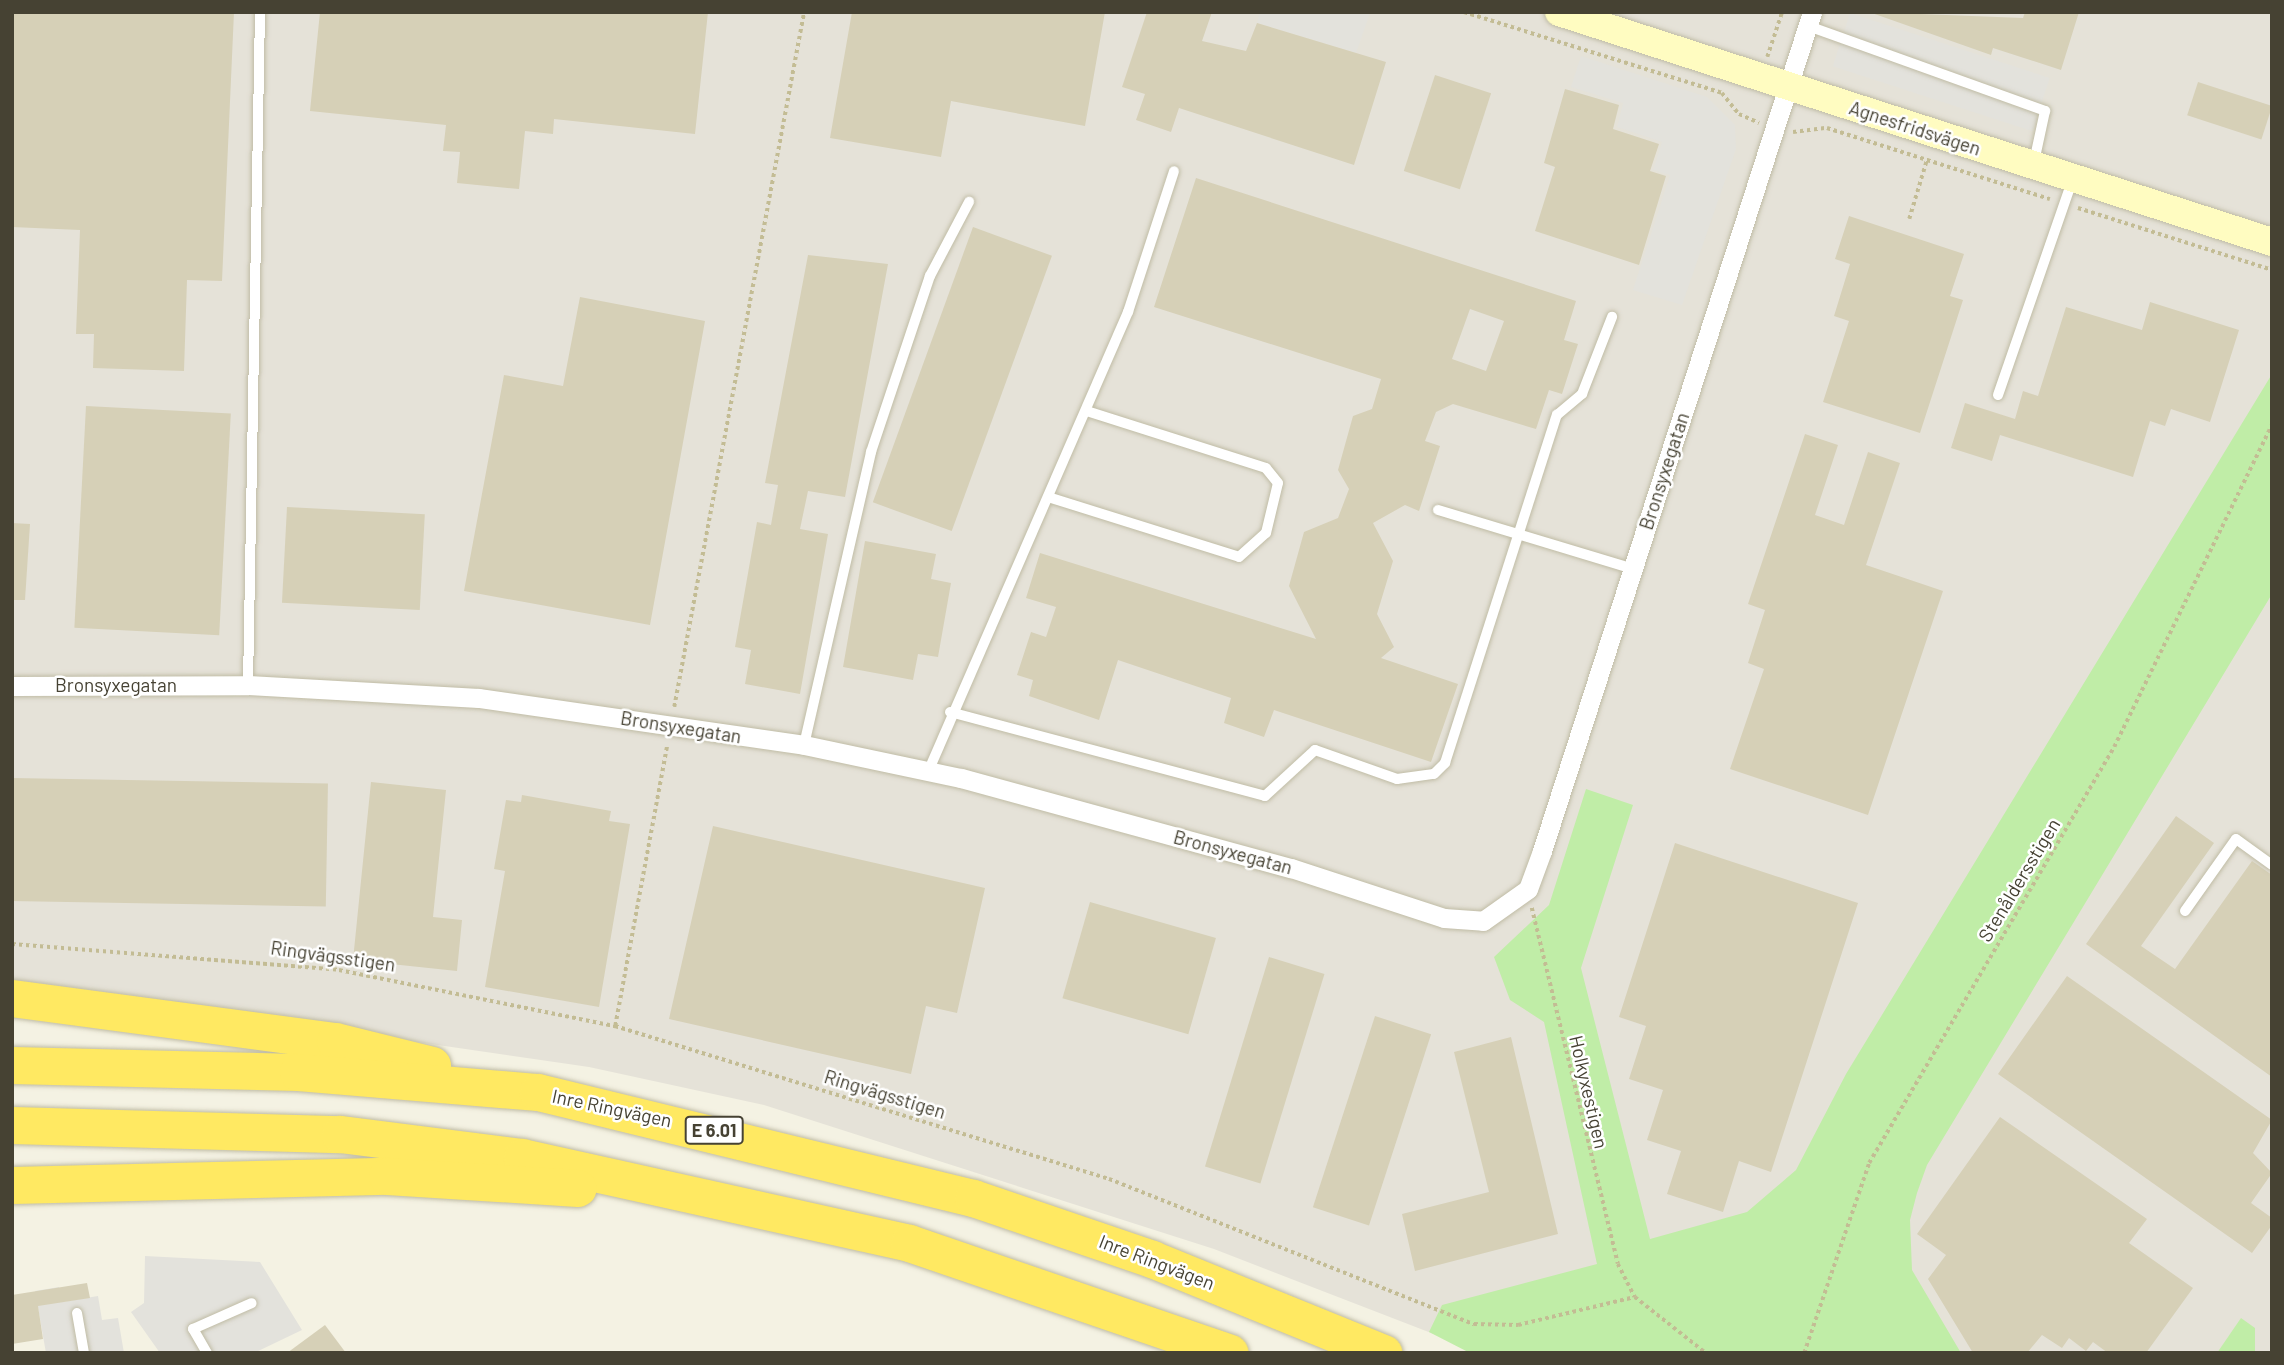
<!DOCTYPE html>
<html>
<head>
<meta charset="utf-8">
<style>
	body { margin:0 }
	#map { position:relative; width:2284px; height:1365px; overflow:hidden; background:#f4f2e3; font-family:Barlow,sans-serif }
	div>[style] { position:absolute }
	.industrial>* { inset:0; background:#e5e2d8 }
	.green>* { inset:0; background:#c0eda7 }
	.parking>* { inset:0; background:#e3e2dc; transform-origin:0 0 }
	.building>* { inset:0; background:#d6d0b7; transform-origin:0 0 }
	.path>* { height:3.5px; margin-top:-1.75px; transform-origin:0; background:repeating-linear-gradient(90deg,#c3bc94 0 3.5px,transparent 0 7px) }
	.roads { filter:drop-shadow(0 0 2px #c0bca5) drop-shadow(0 0 2px #c0bca5) }
	.lane>* { height:10px; margin:-5px; padding:0 5px; transform-origin:5px; border-radius:5px; background:#fff }
	.street>* { height:19px; margin:-9.5px; padding:0 9.5px; transform-origin:9.5px; border-radius:9.5px; background:#fff }
	.secondary>* { height:28px; margin:-14px; padding:0 14px; transform-origin:14px; border-radius:14px; background:#fffcc1 }
	.highway>* { height:37px; margin:-18.5px; padding:0 18.5px; transform-origin:18.5px; border-radius:18.5px; background:#ffe962 }
	span { translate:-50% -50%; white-space:nowrap; text-align:center; line-height:1.15; -webkit-text-stroke:5px #fff; paint-order:stroke }
	.shield-label span { padding:2px 5px; background:#fff; border:2px solid; border-radius:5px; -webkit-text-stroke-width:0 }
	.shield-label { font-size:18px; color:#464233; font-weight:700 }
	.street-label { font-size:19px; color:#464233 }
	.frame { position:absolute; inset:0; border:14px solid #464233; pointer-events:none }
</style>
</head>
<body>
<div id="map">
	<div class="industrial">
		<div style="clip-path:polygon(12px 12px,2272px 12px,2272px 1353px,1483px 1353px,1214px 1249px,764px 1105px,589px 1067px,12px 983px)"></div>
	</div>
	<div class="green">
		<div style="clip-path:polygon(2272px 374px,2272px 594px,1927px 1165px,1917px 1193px,1910px 1220px,1912px 1270px,1961px 1353px,1470px 1353px,1429px 1332px,1442px 1305px,1597px 1264px,1544px 1022px,1510px 1000px,1494px 957px,1549px 905px,1586px 789px,1633px 805px,1581px 968px,1650px 1239px,1747px 1212px,1796px 1170px,1846px 1074px)"></div>
		<div style="clip-path:polygon(2241px 1318px,2255px 1328px,2255px 1353px,2217px 1353px)"></div>
	</div>
	<div class="parking">
		<div style="clip-path:polygon(1260px 12px,1368px 12px,1370px 13px,1356px 53px,1257px 23px)"></div>
		<div style="left:1850px;top:13px;width:210px;height:56px;rotate:18deg"></div>
		<div style="clip-path:polygon(1581px 56px,1707px 97px,1735px 125px,1736px 149px,1682px 305px,1633px 290px,1670px 175px,1653px 170px,1662px 142px,1617px 127px,1623px 103px,1571px 87px)"></div>
		<div style="clip-path:polygon(145px 1256px,260px 1262px,302px 1330px,254px 1353px,160px 1353px,131px 1312px,144px 1303px)"></div>
		<div style="clip-path:polygon(59px 1287px,62px 1302px,98px 1296px,102px 1320px,118px 1318px,124px 1353px,46px 1353px,35px 1291px)"></div>
	</div>
	<div class="building">
		<div style="clip-path:polygon(12px 12px,234px 12px,222px 281px,187px 280px,184px 371px,93px 368px,94px 334px,76px 334px,80px 230px,12px 227px)"></div>
		<div style="clip-path:polygon(320px 12px,708px 12px,695px 134px,554px 119px,553px 134px,525px 131px,519px 189px,457px 183px,460px 152px,443px 151px,446px 125px,310px 111px)"></div>
		<div style="clip-path:polygon(852px 12px,1105px 12px,1085px 126px,951px 101px,941px 157px,830px 138px)"></div>
		<div style="clip-path:polygon(1147px 12px,1212px 12px,1202px 41px,1246px 51px,1257px 23px,1386px 62px,1354px 165px,1179px 108px,1171px 132px,1136px 120px,1145px 94px,1122px 87px)"></div>
		<div style="clip-path:polygon(1869px 12px,2023px 18px,2025px 12px,2079px 12px,2061px 70px,1993px 48px,1991px 55px)"></div>
		<div style="left:1435px;top:75px;width:59px;height:101px;rotate:18deg"></div>
		<div style="left:2198px;top:82px;width:78px;height:35px;rotate:18deg"></div>
		<div style="clip-path:polygon(1565px 89px,1619px 105px,1613px 129px,1659px 144px,1650px 171px,1666px 176px,1639px 265px,1535px 231px,1555px 167px,1544px 163px)"></div>
		<div style="clip-path:polygon(evenodd,1196px 178px,1576px 301px,1564px 340px,1578px 344px,1562px 394px,1549px 390px,1536px 429px,1453px 404px,1436px 412px,1425px 441px,1440px 446px,1419px 511px,1405px 505px,1373px 523px,1393px 561px,1377px 614px,1394px 647px,1381px 658px,1458px 684px,1431px 762px,1274px 710px,1264px 737px,1224px 723px,1231px 698px,1118px 660px,1099px 720px,1029px 696px,1033px 680px,1017px 675px,1031px 632px,1046px 637px,1056px 607px,1026px 598px,1040px 553px,1316px 639px,1289px 586px,1304px 532px,1338px 518px,1349px 489px,1338px 470px,1353px 416px,1372px 409px,1381px 379px,1154px 307px,1196px 178px,1470px 309px,1504px 321px,1486px 371px,1452px 359px,1470px 309px)"></div>
		<div style="clip-path:polygon(1849px 216px,1964px 254px,1950px 296px,1963px 300px,1920px 433px,1823px 402px,1849px 321px,1834px 316px,1850px 264px,1835px 259px)"></div>
		<div style="left:973px;top:227px;width:84px;height:293px;rotate:20deg"></div>
		<div style="clip-path:polygon(808px 255px,888px 264px,845px 497px,808px 491px,800px 529px,828px 534px,800px 694px,745px 684px,751px 650px,735px 647px,757px 522px,771px 525px,778px 485px,765px 483px)"></div>
		<div style="clip-path:polygon(580px 297px,705px 321px,650px 625px,464px 591px,504px 375px,563px 386px)"></div>
		<div style="clip-path:polygon(2150px 302px,2239px 330px,2210px 422px,2171px 409px,2165px 426px,2150px 421px,2133px 477px,2000px 435px,1992px 461px,1951px 448px,1965px 403px,2015px 419px,2023px 391px,2038px 396px,2066px 307px,2142px 330px)"></div>
		<div style="left:86px;top:406px;width:145px;height:222px;rotate:3deg"></div>
		<div style="clip-path:polygon(1805px 434px,1838px 445px,1815px 515px,1844px 525px,1868px 452px,1900px 463px,1866px 565px,1943px 591px,1868px 815px,1730px 769px,1764px 669px,1748px 663px,1765px 610px,1748px 604px)"></div>
		<div style="left:287px;top:507px;width:138px;height:96px;rotate:3deg"></div>
		<div style="clip-path:polygon(12px 523px,30px 524px,25px 600px,12px 600px)"></div>
		<div style="clip-path:polygon(865px 541px,936px 554px,931px 579px,951px 583px,938px 657px,918px 654px,913px 680px,843px 667px)"></div>
		<div style="left:12px;top:778px;width:316px;height:123px;rotate:1deg"></div>
		<div style="clip-path:polygon(371px 782px,446px 790px,433px 917px,462px 920px,457px 971px,353px 960px)"></div>
		<div style="clip-path:polygon(522px 795px,611px 811px,609px 821px,630px 824px,599px 1007px,485px 987px,505px 871px,494px 869px,506px 800px,521px 802px)"></div>
		<div style="clip-path:polygon(2176px 816px,2214px 843px,2141px 946px,2175px 969px,2252px 861px,2272px 875px,2272px 1077px,2086px 944px)"></div>
		<div style="clip-path:polygon(713px 826px,985px 888px,957px 1013px,926px 1006px,911px 1074px,669px 1019px)"></div>
		<div style="clip-path:polygon(1675px 843px,1858px 903px,1771px 1172px,1739px 1161px,1723px 1212px,1667px 1194px,1681px 1151px,1647px 1140px,1663px 1090px,1629px 1079px,1646px 1026px,1619px 1017px)"></div>
		<div style="left:1090px;top:902px;width:131px;height:100px;rotate:16deg"></div>
		<div style="left:1269px;top:957px;width:58px;height:219px;rotate:17deg"></div>
		<div style="clip-path:polygon(2067px 976px,2272px 1120px,2253px 1153px,2272px 1173px,2251px 1203px,2272px 1218px,2272px 1225px,2252px 1253px,1998px 1074px)"></div>
		<div style="left:1375px;top:1016px;width:59px;height:201px;rotate:18deg"></div>
		<div style="clip-path:polygon(1511px 1037px,1558px 1234px,1415px 1271px,1402px 1214px,1489px 1192px,1454px 1052px)"></div>
		<div style="clip-path:polygon(2000px 1117px,2147px 1219px,2129px 1243px,2193px 1288px,2146px 1353px,2108px 1353px,2093px 1342px,2086px 1351px,2069px 1338px,2062px 1348px,2042px 1335px,2027px 1353px,1973px 1353px,1928px 1279px,1946px 1255px,1917px 1234px)"></div>
		<div style="clip-path:polygon(87px 1283px,90px 1298px,38px 1306px,43px 1339px,12px 1344px,12px 1295px)"></div>
		<div style="clip-path:polygon(325px 1325px,346px 1353px,287px 1353px)"></div>
	</div>
	<div class="path">
		<div style="left:1464px;top:12px;width:270px;rotate:17.4deg"></div>
		<div style="left:1722px;top:93px;width:27px;rotate:51deg"></div>
		<div style="left:1739px;top:114px;width:22px;rotate:24deg"></div>
		<div style="left:1767px;top:57px;width:47px;rotate:-71.6deg"></div>
		<div style="left:1793px;top:132px;width:34px;rotate:-7deg"></div>
		<div style="left:1827px;top:128px;width:234px;rotate:17.7deg"></div>
		<div style="left:2078px;top:208px;width:204px;rotate:17.7deg"></div>
		<div style="left:1909px;top:219px;width:63px;rotate:-73.3deg"></div>
		<div style="left:674px;top:707px;width:707px;rotate:-79.41deg"></div>
		<div style="left:1532px;top:908px;width:366px;rotate:76.4deg"></div>
		<div style="left:1618px;top:1264px;width:37px;rotate:63deg"></div>
		<div style="left:1635px;top:1297px;width:90px;rotate:38.3deg"></div>
		<div style="left:12px;top:944px;width:328px;rotate:4.5deg"></div>
		<div style="left:339px;top:970px;width:282px;rotate:11.5deg"></div>
		<div style="left:615px;top:1026px;width:517px;rotate:17.21deg"></div>
		<div style="left:1109px;top:1179px;width:393px;rotate:21.7deg"></div>
		<div style="left:1474px;top:1324px;width:44px;rotate:1.3deg"></div>
		<div style="left:1518px;top:1325px;width:120px;rotate:-13.5deg"></div>
		<div style="left:615px;top:1026px;width:285px;rotate:-79.5deg"></div>
		<div style="left:1804px;top:1353px;width:201px;rotate:-71.1deg"></div>
		<div style="left:1869px;top:1163px;width:483px;rotate:-59.5deg"></div>
		<div style="left:2114px;top:747px;width:359px;rotate:-63.9deg"></div>
	</div>
	<div class="roads">
		<div class="lane">
			<div style="left:1808px;top:26px;width:252px;rotate:19.7deg"></div>
			<div style="left:2045px;top:111px;width:52px;rotate:102.2deg"></div>
			<div style="left:1998px;top:395px;width:229px;rotate:-70.9deg"></div>
			<div style="left:1048px;top:497px;width:200px;rotate:17.4deg"></div>
			<div style="left:1239px;top:557px;width:36px;rotate:-42deg"></div>
			<div style="left:1266px;top:533px;width:51px;rotate:-76.5deg"></div>
			<div style="left:1278px;top:483px;width:19px;rotate:-129deg"></div>
			<div style="left:1266px;top:468px;width:189px;rotate:-162.4deg"></div>
			<div style="left:1438px;top:510px;width:204px;rotate:16.8deg"></div>
			<div style="left:248px;top:685px;width:673px;rotate:-88.98deg"></div>
			<div style="left:950px;top:712px;width:326px;rotate:14.9deg"></div>
			<div style="left:1265px;top:796px;width:68px;rotate:-42.6deg"></div>
			<div style="left:1315px;top:750px;width:87px;rotate:19.5deg"></div>
			<div style="left:1397px;top:779px;width:37px;rotate:-8deg"></div>
			<div style="left:1434px;top:774px;width:16px;rotate:-45deg"></div>
			<div style="left:1445px;top:763px;width:366px;rotate:-72.2deg"></div>
			<div style="left:1557px;top:415px;width:33px;rotate:-40deg"></div>
			<div style="left:1582px;top:394px;width:83px;rotate:-68.7deg"></div>
			<div style="left:804px;top:745px;width:301px;rotate:-77.1deg"></div>
			<div style="left:871px;top:452px;width:186px;rotate:-71.5deg"></div>
			<div style="left:930px;top:276px;width:84px;rotate:-62.2deg"></div>
			<div style="left:928px;top:772px;width:502px;rotate:-66.5deg"></div>
			<div style="left:1128px;top:312px;width:148px;rotate:-71.9deg"></div>
			<div style="left:2185px;top:911px;width:88px;rotate:-54.7deg"></div>
			<div style="left:2236px;top:839px;width:44px;rotate:35.8deg"></div>
			<div style="left:77px;top:1313px;width:41px;rotate:80.1deg"></div>
			<div style="left:207px;top:1353px;width:28px;rotate:-120deg"></div>
			<div style="left:193px;top:1329px;width:64px;rotate:-23.8deg"></div>
		</div>
		<div class="street">
			<div style="left:12px;top:686px;width:236px;rotate:-0.2deg"></div>
			<div style="left:248px;top:685px;width:231px;rotate:3.2deg"></div>
			<div style="left:479px;top:698px;width:328px;rotate:8.2deg"></div>
			<div style="left:804px;top:745px;width:160px;rotate:11.9deg"></div>
			<div style="left:961px;top:778px;width:342px;rotate:15.3deg"></div>
			<div style="left:1291px;top:868px;width:161px;rotate:18.1deg"></div>
			<div style="left:1444px;top:918px;width:39px;rotate:4deg"></div>
			<div style="left:1483px;top:921px;width:55px;rotate:-35.4deg"></div>
			<div style="left:1528px;top:889px;width:40px;rotate:-69.8deg"></div>
			<div style="left:1542px;top:851px;width:881px;rotate:-72.16deg"></div>
		</div>
		<div class="secondary">
			<div style="left:1559px;top:12px;width:749px;rotate:17.88deg"></div>
		</div>
		<div class="highway">
			<div style="left:12px;top:998px;width:326px;rotate:7.6deg"></div>
			<div style="left:335px;top:1041px;width:100px;rotate:13.9deg"></div>
			<div style="left:12px;top:1065px;width:286px;rotate:1.4deg"></div>
			<div style="left:298px;top:1072px;width:241px;rotate:4.8deg"></div>
			<div style="left:538px;top:1092px;width:448px;rotate:13.7deg"></div>
			<div style="left:973px;top:1198px;width:189px;rotate:18.8deg"></div>
			<div style="left:1152px;top:1259px;width:250px;rotate:22.1deg"></div>
			<div style="left:12px;top:1125px;width:328px;rotate:1.6deg"></div>
			<div style="left:340px;top:1134px;width:183px;rotate:7.2deg"></div>
			<div style="left:522px;top:1157px;width:396px;rotate:12.5deg"></div>
			<div style="left:909px;top:1243px;width:339px;rotate:18.9deg"></div>
			<div style="left:12px;top:1185px;width:375px;rotate:-1.4deg"></div>
			<div style="left:387px;top:1176px;width:191px;rotate:3.6deg"></div>
		</div>
	</div>
	<div class="shield-label">
		<span style="left:714px;top:1130px">E 6.01</span>
	</div>
	<div class="street-label">
		<span style="left:1915px;top:128px;rotate:18deg">Agnesfridsvägen</span>
		<span style="left:1664px;top:471px;rotate:-72deg">Bronsyxegatan</span>
		<span style="left:116px;top:685px">Bronsyxegatan</span>
		<span style="left:681px;top:727px;rotate:9deg">Bronsyxegatan</span>
		<span style="left:1233px;top:852px;rotate:15deg">Bronsyxegatan</span>
		<span style="left:2019px;top:880px;rotate:-59deg">Stenåldersstigen</span>
		<span style="left:333px;top:956px;rotate:8deg">Ringvägsstigen</span>
		<span style="left:1589px;top:1092px;rotate:77deg">Holkyxestigen</span>
		<span style="left:885px;top:1094px;rotate:17deg">Ringvägsstigen</span>
		<span style="left:612px;top:1108px;rotate:12deg">Inre Ringvägen</span>
		<span style="left:1157px;top:1262px;rotate:21deg">Inre Ringvägen</span>
	</div>
	<div class="frame"></div>
</div>
</body>
</html>
